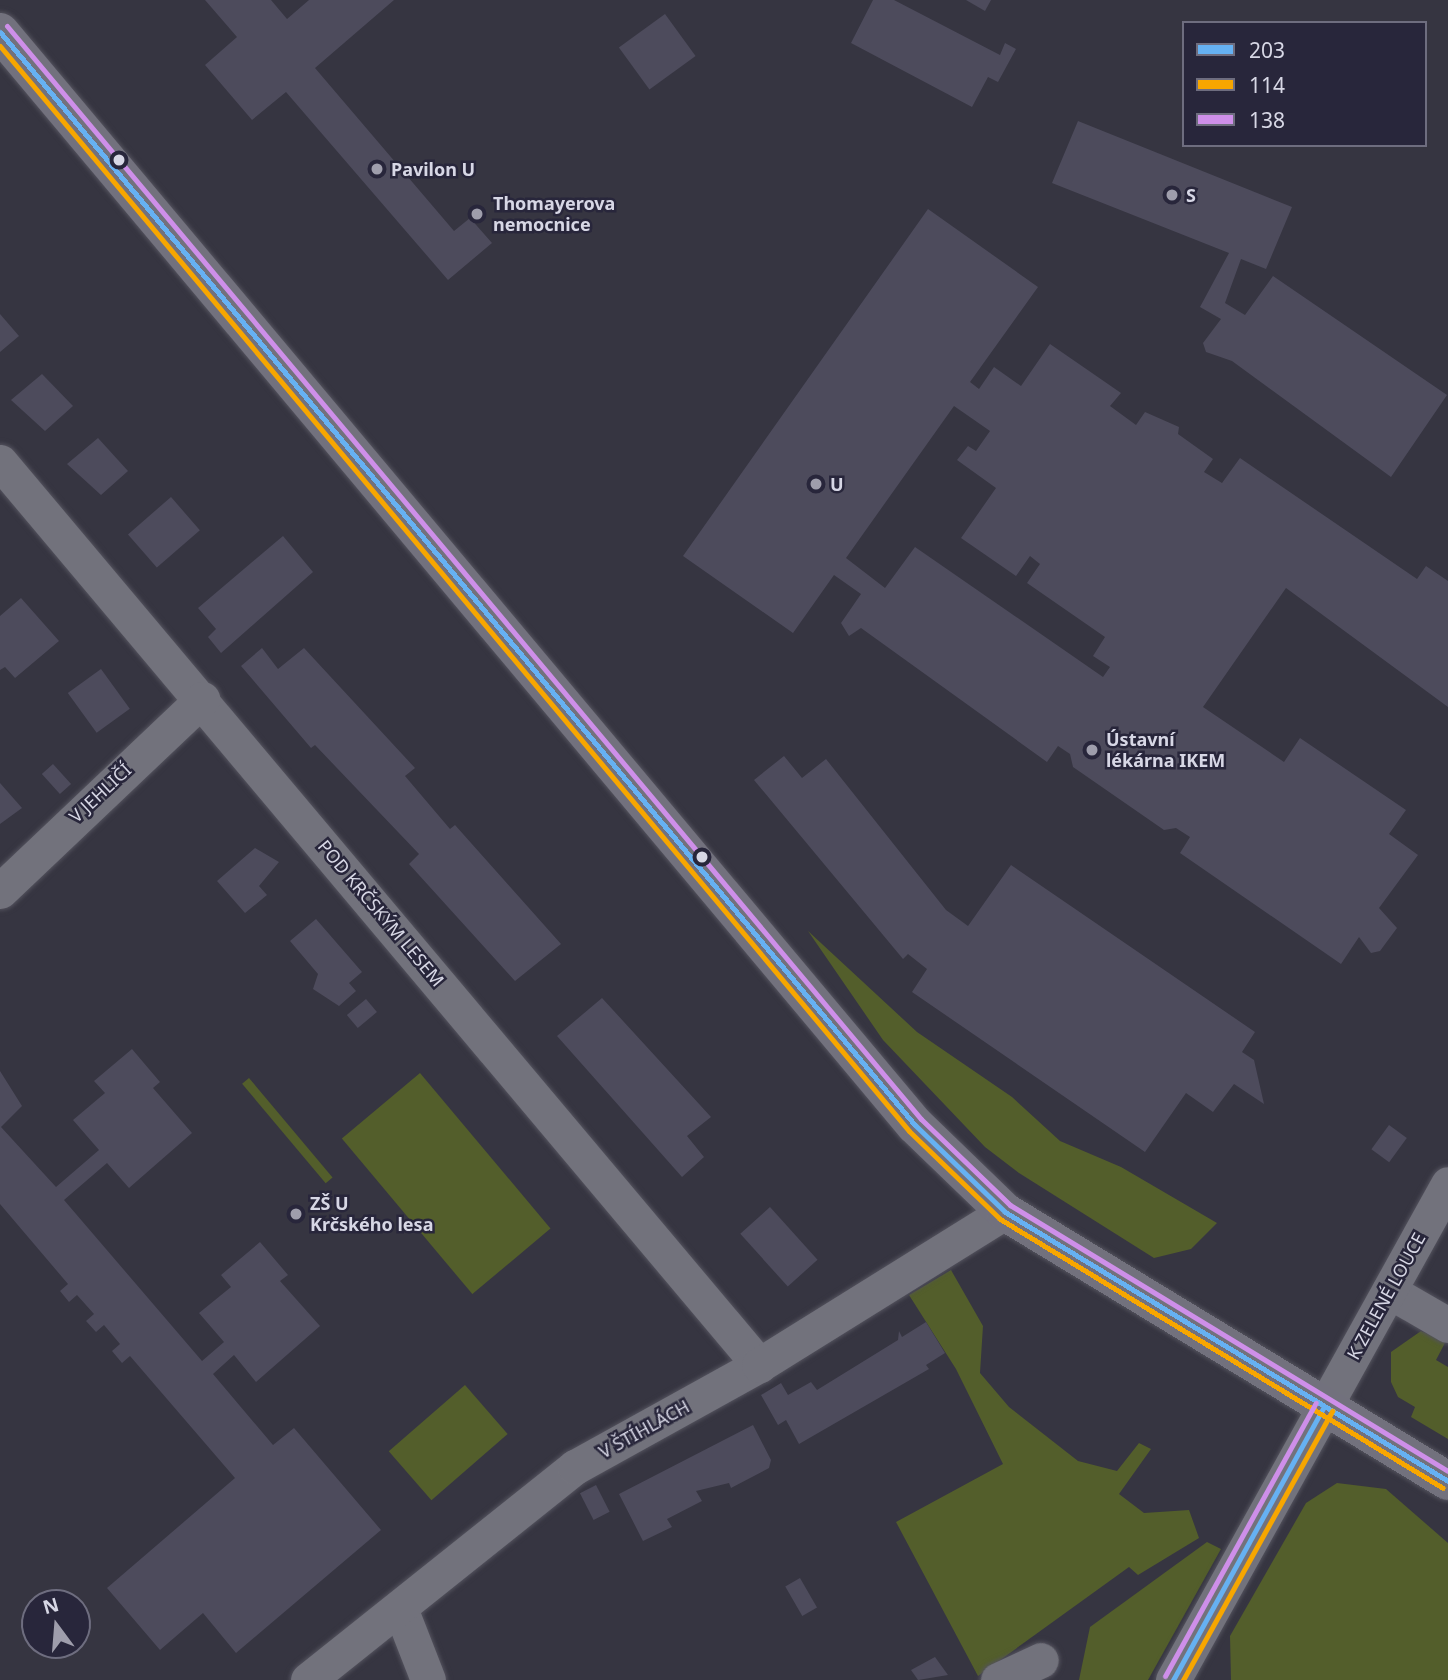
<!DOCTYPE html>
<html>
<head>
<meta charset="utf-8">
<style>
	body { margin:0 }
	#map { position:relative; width:1448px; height:1680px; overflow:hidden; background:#363541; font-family:"Noto Sans",sans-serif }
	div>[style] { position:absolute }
	.green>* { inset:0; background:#535e2b; transform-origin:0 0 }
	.building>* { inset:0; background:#4d4b5c; transform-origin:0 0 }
	.roads { filter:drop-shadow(0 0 2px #53525d) drop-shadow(0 0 2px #53525d) }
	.minor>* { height:35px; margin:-17.5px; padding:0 17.5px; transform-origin:17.5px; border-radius:17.5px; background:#72727c }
	.major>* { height:38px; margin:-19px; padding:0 19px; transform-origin:19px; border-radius:19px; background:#72717d }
	.bus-1>* { height:5px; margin:-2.5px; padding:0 2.5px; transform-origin:2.5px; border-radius:2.5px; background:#66b1f2 }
	.bus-2>* { height:5px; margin:-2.5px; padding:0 2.5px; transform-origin:2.5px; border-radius:2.5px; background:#f7a600 }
	.bus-3>* { height:5px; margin:-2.5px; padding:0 2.5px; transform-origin:2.5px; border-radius:2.5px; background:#ce8fe9 }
	.dots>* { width:19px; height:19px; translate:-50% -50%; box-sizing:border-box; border:4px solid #28263b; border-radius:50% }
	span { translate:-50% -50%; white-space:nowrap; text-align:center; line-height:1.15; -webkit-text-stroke:5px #28263b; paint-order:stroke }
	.poi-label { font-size:18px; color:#d7d7e5; font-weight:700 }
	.left { translate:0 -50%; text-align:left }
	.street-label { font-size:18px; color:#d7d7e5 }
	.legend { position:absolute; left:1182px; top:21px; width:245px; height:126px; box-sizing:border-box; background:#28263b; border:2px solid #6e6d7f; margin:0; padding:9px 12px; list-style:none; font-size:21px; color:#d7d7e5 }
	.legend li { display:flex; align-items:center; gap:14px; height:35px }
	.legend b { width:35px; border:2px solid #6e6d7f }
	.north { position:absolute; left:21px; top:1589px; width:70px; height:70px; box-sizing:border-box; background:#28263b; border:2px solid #6e6d7f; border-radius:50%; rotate:344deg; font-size:19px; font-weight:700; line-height:28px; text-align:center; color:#d7d7e5 }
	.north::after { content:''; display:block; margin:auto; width:24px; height:32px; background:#9f9eac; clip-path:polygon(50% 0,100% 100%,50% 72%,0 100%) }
</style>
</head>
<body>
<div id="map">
	<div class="green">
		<div style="clip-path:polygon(808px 931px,917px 1032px,1012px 1097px,1060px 1141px,1121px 1167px,1217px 1223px,1191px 1249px,1154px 1258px,1019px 1173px,985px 1147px,883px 1040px)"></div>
		<div style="left:420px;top:1073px;width:203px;height:102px;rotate:50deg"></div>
		<div style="left:249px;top:1078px;width:130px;height:9px;rotate:50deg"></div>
		<div style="clip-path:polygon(951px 1270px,983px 1326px,980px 1373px,1009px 1407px,1078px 1461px,1117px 1471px,1139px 1443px,1151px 1449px,1119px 1494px,1144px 1513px,1189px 1510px,1199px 1538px,1138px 1575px,1129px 1567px,978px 1676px,896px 1522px,1003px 1464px,956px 1369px,909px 1295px)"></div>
		<div style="clip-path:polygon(1421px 1331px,1446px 1341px,1436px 1360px,1448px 1367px,1448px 1439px,1411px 1417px,1415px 1407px,1398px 1397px,1391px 1382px,1391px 1352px)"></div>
		<div style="left:465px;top:1385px;width:65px;height:101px;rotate:49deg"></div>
		<div style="clip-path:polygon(1337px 1483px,1386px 1489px,1448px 1543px,1448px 1680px,1231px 1680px,1230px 1636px,1306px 1503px)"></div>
		<div style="clip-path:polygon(1207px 1542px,1221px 1549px,1148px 1680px,1079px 1680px,1090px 1627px)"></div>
	</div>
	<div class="building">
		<div style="clip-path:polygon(205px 0,271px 0,287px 19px,309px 0,394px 0,315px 68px,454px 231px,470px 218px,492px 243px,448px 280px,286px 92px,252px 120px,205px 65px,237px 37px)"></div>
		<div style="clip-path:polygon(873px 0,894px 0,1000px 55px,1005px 43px,1016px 49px,998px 82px,988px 77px,972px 107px,851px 43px)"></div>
		<div style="clip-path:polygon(966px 0,991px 0,985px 11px)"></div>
		<div style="left:665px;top:14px;width:52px;height:57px;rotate:54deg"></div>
		<div style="clip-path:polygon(1078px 121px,1292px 207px,1266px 269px,1241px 259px,1225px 303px,1245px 315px,1273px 276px,1447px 395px,1391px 477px,1232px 361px,1206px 352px,1203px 343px,1221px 319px,1200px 307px,1229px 253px,1052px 183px)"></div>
		<div style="clip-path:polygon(evenodd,928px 209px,1038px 287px,970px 382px,979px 389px,994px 367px,1021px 386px,1050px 344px,1121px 393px,1110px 406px,1136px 425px,1145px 412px,1179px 427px,1178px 434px,1213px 459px,1204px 472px,1222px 483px,1240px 458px,1417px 579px,1426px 566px,1448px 581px,1448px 707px,1286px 588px,1203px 707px,1284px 762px,1300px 738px,1406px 810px,1389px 834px,1418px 855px,1379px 908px,1397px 928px,1380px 951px,1371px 953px,1359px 937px,1341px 964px,1180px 853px,1190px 837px,1176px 828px,1164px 830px,1073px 767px,1070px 754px,1058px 746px,1047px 762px,861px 628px,849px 636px,841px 623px,861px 594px,834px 575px,793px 633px,683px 556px,928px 209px,954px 406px,990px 431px,976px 451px,968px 446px,957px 460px,996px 488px,961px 538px,1016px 576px,1030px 556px,1040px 564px,1027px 583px,1105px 637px,1093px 656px,1110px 667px,1103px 677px,915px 547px,885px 588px,846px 558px,954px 406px)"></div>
		<div style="clip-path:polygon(0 314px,19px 336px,0 352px)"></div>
		<div style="clip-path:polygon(42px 374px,73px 406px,45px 431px,11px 400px)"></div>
		<div style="clip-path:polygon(98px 438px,128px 471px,101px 495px,67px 464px)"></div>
		<div style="left:171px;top:497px;width:44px;height:57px;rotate:49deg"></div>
		<div style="clip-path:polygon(283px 536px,313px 572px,221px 653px,208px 637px,216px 629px,198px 608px)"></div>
		<div style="clip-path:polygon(21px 598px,59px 641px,15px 678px,5px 667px,0 670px,0 616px)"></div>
		<div style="clip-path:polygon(262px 648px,278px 669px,304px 648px,415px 768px,405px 776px,450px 829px,455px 825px,561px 944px,515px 981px,409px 864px,419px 854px,315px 745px,311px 748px,241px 666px)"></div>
		<div style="left:101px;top:669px;width:49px;height:41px;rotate:54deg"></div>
		<div style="clip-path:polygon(784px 756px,802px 778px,826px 759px,946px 910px,968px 926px,1011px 865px,1255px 1032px,1242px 1052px,1254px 1060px,1264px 1104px,1234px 1084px,1213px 1112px,1186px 1093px,1145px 1152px,912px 992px,927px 969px,908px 954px,903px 959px,754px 780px)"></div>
		<div style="left:53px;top:764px;width:27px;height:15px;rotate:48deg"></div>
		<div style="clip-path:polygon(0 783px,22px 808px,0 824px)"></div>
		<div style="clip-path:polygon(255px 848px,279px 862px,259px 886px,267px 895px,245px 913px,217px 881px)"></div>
		<div style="clip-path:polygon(316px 919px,362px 972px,349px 983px,356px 991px,339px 1006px,313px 989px,318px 974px,290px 941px)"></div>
		<div style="clip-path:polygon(602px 998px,711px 1117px,687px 1136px,704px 1157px,682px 1177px,557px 1036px)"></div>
		<div style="left:366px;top:999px;width:17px;height:25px;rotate:50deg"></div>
		<div style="clip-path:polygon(132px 1049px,160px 1082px,153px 1088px,192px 1133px,129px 1188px,107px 1163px,64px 1200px,202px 1361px,224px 1342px,199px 1313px,231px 1287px,221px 1275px,260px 1242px,288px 1275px,280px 1281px,320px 1326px,256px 1382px,234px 1355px,213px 1374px,273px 1445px,294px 1428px,381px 1530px,236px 1653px,203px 1613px,160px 1650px,107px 1588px,235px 1478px,130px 1356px,122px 1363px,112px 1351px,120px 1344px,104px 1325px,96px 1332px,86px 1321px,94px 1314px,77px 1295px,69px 1302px,60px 1291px,68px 1284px,0 1204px,0 1071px,22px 1106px,1px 1127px,56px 1187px,99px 1150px,73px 1120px,105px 1093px,94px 1081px)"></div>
		<div style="left:1389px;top:1125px;width:22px;height:30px;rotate:36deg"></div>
		<div style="left:770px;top:1207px;width:71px;height:40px;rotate:48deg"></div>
		<div style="clip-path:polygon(926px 1322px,945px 1353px,926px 1365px,929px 1369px,799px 1444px,786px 1420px,778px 1425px,761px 1395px,781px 1383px,788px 1395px,811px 1382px,817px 1390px,898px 1340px,899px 1331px,902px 1337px)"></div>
		<div style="clip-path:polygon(753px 1425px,771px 1460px,769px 1468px,731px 1488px,729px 1483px,696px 1491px,702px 1501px,667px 1519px,672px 1527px,643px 1541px,619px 1494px)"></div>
		<div style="left:596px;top:1485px;width:30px;height:18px;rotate:63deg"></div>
		<div style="left:800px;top:1578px;width:34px;height:17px;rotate:60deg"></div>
		<div style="clip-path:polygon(935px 1657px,948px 1675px,918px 1680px,911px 1670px)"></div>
	</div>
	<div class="roads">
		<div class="minor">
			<div style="left:0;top:462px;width:1180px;rotate:49.95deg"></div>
			<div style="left:0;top:891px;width:279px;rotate:-43.5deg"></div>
			<div style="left:1389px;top:1291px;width:68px;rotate:30deg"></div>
			<div style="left:400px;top:1608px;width:77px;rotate:68.7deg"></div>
			<div style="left:308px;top:1680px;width:342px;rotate:-38.6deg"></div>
			<div style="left:575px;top:1467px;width:210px;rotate:-29deg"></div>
			<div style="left:759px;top:1365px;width:290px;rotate:-31.9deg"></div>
			<div style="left:998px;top:1680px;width:47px;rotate:-24.9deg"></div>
			<div style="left:1173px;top:1680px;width:567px;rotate:-60.99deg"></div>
		</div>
		<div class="major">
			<div style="left:0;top:32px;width:1425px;rotate:50.07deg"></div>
			<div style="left:915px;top:1125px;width:125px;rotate:44deg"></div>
			<div style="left:1005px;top:1212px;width:518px;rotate:31.27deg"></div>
		</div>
	</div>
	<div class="bus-1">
		<div style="left:0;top:32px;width:1425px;rotate:50.07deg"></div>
		<div style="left:915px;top:1125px;width:125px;rotate:44deg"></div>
		<div style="left:1005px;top:1212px;width:518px;rotate:31.27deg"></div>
		<div style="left:1173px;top:1680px;width:312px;rotate:-61.1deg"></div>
	</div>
	<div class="bus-2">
		<div style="left:0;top:46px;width:1415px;rotate:50.04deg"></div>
		<div style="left:909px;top:1131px;width:127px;rotate:44deg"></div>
		<div style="left:1000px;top:1219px;width:518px;rotate:31.27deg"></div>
		<div style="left:1183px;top:1680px;width:308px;rotate:-61deg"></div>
	</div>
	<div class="bus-3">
		<div style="left:7px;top:26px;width:1425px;rotate:50.1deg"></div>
		<div style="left:921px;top:1119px;width:124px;rotate:44deg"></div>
		<div style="left:1010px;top:1205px;width:512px;rotate:31.27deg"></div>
		<div style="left:1165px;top:1676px;width:312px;rotate:-61.1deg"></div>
	</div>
	<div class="dots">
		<div style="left:119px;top:160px;background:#d7d7e5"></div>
		<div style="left:377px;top:169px;background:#9f9eac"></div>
		<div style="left:1172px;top:195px;background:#9f9eac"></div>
		<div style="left:477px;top:214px;background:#9f9eac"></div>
		<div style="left:816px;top:484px;background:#9f9eac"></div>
		<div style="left:1092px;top:750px;background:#9f9eac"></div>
		<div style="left:702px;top:857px;background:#d7d7e5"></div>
		<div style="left:296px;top:1214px;background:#9f9eac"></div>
	</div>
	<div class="poi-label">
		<span class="left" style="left:391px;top:169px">Pavilon U</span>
		<span class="left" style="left:1186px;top:195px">S</span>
		<span class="left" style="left:493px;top:214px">Thomayerova<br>nemocnice</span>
		<span class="left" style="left:830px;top:484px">U</span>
		<span class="left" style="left:1106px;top:750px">Ústavní<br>lékárna IKEM</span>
		<span class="left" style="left:310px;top:1214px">ZŠ U<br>Krčského lesa</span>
	</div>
	<div class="street-label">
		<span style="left:100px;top:793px;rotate:-43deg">V JEHLIČÍ</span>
		<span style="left:381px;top:913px;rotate:50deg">POD KRČSKÝM LESEM</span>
		<span style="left:1386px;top:1296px;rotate:-61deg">K ZELENÉ LOUCE</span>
		<span style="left:644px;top:1429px;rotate:-29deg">V ŠTÍHLÁCH</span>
	</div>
	<ul class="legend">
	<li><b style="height:9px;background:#66b1f2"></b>203</li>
	<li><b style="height:9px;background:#f7a600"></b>114</li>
	<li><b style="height:9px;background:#ce8fe9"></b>138</li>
	</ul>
	<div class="north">N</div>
</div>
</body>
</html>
